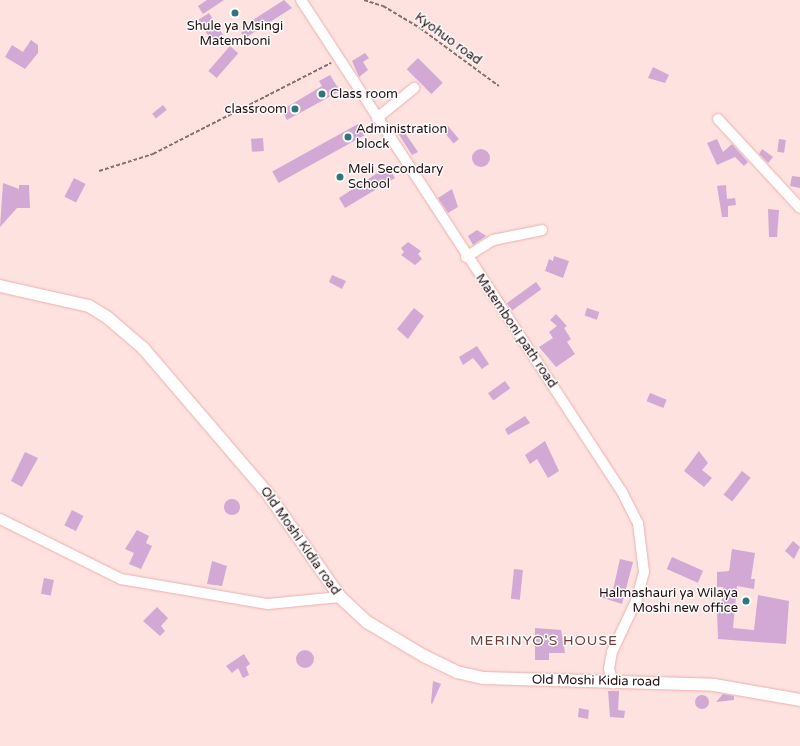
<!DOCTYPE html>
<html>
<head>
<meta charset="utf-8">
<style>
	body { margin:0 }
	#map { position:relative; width:800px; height:746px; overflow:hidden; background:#fde2e0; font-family:"Varela Round",sans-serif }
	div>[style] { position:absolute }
	.building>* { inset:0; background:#d1a9d4; transform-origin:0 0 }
	.round { border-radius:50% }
	.path>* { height:1.5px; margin-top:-0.75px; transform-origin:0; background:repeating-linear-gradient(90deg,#876f6d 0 4px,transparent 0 6px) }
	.roads { filter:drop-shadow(0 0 1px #edafa9) drop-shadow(0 0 1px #edafa9) }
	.minor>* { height:10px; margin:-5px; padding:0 5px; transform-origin:5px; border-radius:5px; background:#fff }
	.tertiary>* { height:12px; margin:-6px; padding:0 6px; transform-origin:6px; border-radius:6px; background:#fff }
	.dots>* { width:11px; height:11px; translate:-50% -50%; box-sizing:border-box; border:2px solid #fff; border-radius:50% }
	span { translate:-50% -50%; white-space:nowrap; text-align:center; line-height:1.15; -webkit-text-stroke:3px #fff; paint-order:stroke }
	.poi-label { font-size:13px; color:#210c0b }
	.left { translate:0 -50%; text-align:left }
	.right { translate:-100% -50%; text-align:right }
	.street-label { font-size:13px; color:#210c0b }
	.neighbourhood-label { font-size:14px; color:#703c39; letter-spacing:1px }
</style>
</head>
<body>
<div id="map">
	<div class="building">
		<div style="clip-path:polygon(207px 0,224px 0,203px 14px,198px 6px)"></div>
		<div style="clip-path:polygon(284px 0,292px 8px,245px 38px,241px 33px,253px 20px)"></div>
		<div style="left:209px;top:13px;width:27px;height:13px;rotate:57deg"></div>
		<div style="clip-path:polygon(31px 40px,38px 45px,38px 53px,25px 69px,5px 57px,12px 45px,23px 52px)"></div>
		<div style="left:230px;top:46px;width:11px;height:33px;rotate:41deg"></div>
		<div style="clip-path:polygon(365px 53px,369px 58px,363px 62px,368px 70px,359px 77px,352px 61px)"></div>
		<div style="left:418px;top:58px;width:35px;height:16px;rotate:45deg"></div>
		<div style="clip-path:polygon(653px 67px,669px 75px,665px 83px,648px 78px)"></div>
		<div style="clip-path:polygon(330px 75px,340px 91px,287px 120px,282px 110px,322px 86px,319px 81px)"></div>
		<div style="left:163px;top:105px;width:6px;height:14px;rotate:51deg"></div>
		<div style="left:358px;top:124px;width:13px;height:98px;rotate:61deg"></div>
		<div style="left:448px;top:126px;width:17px;height:7px;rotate:50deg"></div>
		<div style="clip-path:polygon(403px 130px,418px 152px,412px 155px,398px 133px)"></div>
		<div style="left:263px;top:138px;width:13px;height:12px;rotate:86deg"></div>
		<div style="clip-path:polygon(717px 139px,723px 152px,732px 144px,748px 162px,744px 166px,735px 157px,717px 165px,707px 143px)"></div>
		<div style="left:779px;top:139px;width:7px;height:13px;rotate:8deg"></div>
		<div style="clip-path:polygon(762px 149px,773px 157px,768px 163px,759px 154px)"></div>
		<div class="round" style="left:472px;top:149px;width:18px;height:18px"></div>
		<div style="clip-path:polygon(388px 166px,395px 178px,345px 208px,339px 198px)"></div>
		<div style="clip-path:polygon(792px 176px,800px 177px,800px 188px,790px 186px)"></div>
		<div style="left:74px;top:178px;width:13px;height:21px;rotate:27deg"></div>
		<div style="clip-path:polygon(3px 183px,19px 189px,19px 185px,29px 185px,30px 208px,17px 208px,0 227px)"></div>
		<div style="clip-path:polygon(726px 185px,727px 199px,735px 198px,736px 205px,728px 206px,728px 217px,722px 217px,717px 186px)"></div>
		<div style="clip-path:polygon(452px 189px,458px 207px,448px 213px,438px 198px)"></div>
		<div style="clip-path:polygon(768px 209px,779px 210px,777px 237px,769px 237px)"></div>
		<div style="clip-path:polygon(477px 230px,486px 236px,473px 245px,468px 236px)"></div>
		<div style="clip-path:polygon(408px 242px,421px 251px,418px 254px,422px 259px,415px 265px,401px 255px,404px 252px,401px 248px)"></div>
		<div style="clip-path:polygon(554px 256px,569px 261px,563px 278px,545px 271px,549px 259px,553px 261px)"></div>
		<div style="clip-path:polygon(332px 275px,346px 281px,342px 289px,329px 282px)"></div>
		<div style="left:536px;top:282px;width:9px;height:36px;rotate:54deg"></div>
		<div style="clip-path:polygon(414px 308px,424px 316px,408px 339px,397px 329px)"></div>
		<div style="left:587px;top:308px;width:13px;height:8px;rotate:18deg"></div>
		<div style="clip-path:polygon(556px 314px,567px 326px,564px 328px,571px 339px,567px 342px,575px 354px,556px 367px,539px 347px,553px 338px,549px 332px,557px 326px,550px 320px)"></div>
		<div style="clip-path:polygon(477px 346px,489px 364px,482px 369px,473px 358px,463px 365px,459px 357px)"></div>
		<div style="left:505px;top:381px;width:9px;height:21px;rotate:54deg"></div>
		<div style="left:650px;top:393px;width:18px;height:9px;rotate:22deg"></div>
		<div style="clip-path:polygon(525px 416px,530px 423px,508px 435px,505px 429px)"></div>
		<div style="clip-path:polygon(545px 441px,559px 471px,548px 478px,537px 459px,530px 464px,525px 455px)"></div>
		<div style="clip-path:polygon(699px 451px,708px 463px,702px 470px,712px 478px,704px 487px,684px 471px)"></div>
		<div style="clip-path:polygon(25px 452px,38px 458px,22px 487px,11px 481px)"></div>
		<div style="left:742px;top:471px;width:11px;height:30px;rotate:38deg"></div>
		<div class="round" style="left:224px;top:499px;width:16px;height:16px"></div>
		<div style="left:72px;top:510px;width:13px;height:17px;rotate:27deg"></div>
		<div style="clip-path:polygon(137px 530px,149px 536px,146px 543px,152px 546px,141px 569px,129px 564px,134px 553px,125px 549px)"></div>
		<div style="clip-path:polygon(793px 541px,800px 547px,794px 559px,785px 551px)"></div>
		<div style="clip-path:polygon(732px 549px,755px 553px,751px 579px,755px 579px,754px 589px,737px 586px,733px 628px,754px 630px,758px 595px,789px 601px,786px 644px,718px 639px,717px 610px,721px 610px,723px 587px,717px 587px,717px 572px,729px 571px)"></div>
		<div style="left:672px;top:557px;width:34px;height:13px;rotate:24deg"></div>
		<div style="clip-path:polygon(620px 559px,633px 562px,622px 604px,600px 597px,606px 587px,612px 594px)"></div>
		<div style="clip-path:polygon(212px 561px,227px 566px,222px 586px,207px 584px)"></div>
		<div style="left:514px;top:569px;width:9px;height:30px;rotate:6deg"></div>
		<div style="left:44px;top:578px;width:10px;height:16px;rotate:11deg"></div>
		<div style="clip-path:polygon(157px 607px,168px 618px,161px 626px,165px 631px,160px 636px,143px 621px)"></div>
		<div style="clip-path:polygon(535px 628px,561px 630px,565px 653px,549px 653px,549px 660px,535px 660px)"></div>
		<div class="round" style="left:296px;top:650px;width:18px;height:18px"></div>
		<div style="clip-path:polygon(244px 654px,250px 664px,246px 667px,249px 675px,243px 678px,238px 668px,232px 673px,226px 666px)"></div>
		<div style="clip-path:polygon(433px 681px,441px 684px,432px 704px,431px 703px)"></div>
		<div style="clip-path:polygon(608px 691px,619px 691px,618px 710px,625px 711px,624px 718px,610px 717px)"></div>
		<div style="clip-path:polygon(723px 694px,734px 696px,734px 700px,716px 702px)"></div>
		<div class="round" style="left:695px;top:695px;width:14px;height:14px"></div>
		<div style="clip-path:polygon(579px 708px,589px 710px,588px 719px,578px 717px)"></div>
	</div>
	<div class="path">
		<div style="left:364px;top:0;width:20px;rotate:18deg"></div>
		<div style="left:383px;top:6px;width:43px;rotate:30.7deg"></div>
		<div style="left:420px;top:28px;width:98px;rotate:36.3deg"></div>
		<div style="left:99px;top:171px;width:57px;rotate:-17.5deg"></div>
		<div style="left:153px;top:154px;width:200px;rotate:-27.1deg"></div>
	</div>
	<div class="roads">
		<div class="minor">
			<div style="left:301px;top:0;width:587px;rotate:56.88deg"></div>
			<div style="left:622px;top:492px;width:35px;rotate:63deg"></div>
			<div style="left:638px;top:523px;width:49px;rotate:83deg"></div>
			<div style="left:644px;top:572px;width:28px;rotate:105deg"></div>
			<div style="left:637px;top:599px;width:59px;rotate:115.3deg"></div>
			<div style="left:612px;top:652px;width:17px;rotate:100deg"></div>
			<div style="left:609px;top:669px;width:15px;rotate:74deg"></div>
			<div style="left:377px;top:118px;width:48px;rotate:-39deg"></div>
			<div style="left:718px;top:119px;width:121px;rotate:47.3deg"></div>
			<div style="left:466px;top:257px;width:32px;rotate:-32deg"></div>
			<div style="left:493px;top:240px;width:50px;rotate:-11.5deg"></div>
			<div style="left:0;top:519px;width:135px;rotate:26.4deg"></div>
			<div style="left:121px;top:579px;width:149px;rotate:9.7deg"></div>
			<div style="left:268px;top:604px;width:72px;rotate:-5.6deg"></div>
		</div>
		<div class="tertiary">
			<div style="left:0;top:286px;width:91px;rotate:12.7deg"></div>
			<div style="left:89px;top:306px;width:22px;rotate:32deg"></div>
			<div style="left:108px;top:318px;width:46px;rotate:40.6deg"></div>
			<div style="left:143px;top:348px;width:192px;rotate:49.4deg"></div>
			<div style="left:268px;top:494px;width:126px;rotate:55deg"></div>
			<div style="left:340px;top:597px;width:37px;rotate:43deg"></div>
			<div style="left:367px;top:622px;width:66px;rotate:30.8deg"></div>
			<div style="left:424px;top:656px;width:37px;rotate:26deg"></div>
			<div style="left:457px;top:672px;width:27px;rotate:13deg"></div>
			<div style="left:483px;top:678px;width:231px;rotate:1.7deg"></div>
			<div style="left:714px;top:685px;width:87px;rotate:9.9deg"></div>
		</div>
	</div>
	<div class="dots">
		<div style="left:235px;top:13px;background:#2d767e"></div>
		<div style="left:322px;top:94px;background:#2d767e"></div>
		<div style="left:295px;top:109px;background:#2d767e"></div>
		<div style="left:348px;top:137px;background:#2d767e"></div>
		<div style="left:340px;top:177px;background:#2d767e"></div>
		<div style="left:746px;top:601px;background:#2d767e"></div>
	</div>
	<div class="poi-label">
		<span style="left:235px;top:34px">Shule ya Msingi<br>Matemboni</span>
		<span class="left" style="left:330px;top:94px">Class room</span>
		<span class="right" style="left:287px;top:109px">classroom</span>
		<span class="left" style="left:356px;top:137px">Administration<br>block</span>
		<span class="left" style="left:348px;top:177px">Meli Secondary<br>School</span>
		<span class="right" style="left:738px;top:601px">Halmashauri ya Wilaya<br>Moshi new office</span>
	</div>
	<div class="street-label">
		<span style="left:448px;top:39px;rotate:36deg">Kyohuo road</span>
		<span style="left:516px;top:331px;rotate:56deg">Matemboni path road</span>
		<span style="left:300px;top:541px;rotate:55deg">Old Moshi Kidia road</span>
		<span style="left:596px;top:681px;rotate:1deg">Old Moshi Kidia road</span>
	</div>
	<div class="neighbourhood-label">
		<span style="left:544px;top:641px">MERINYO'S HOUSE</span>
	</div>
</div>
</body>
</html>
